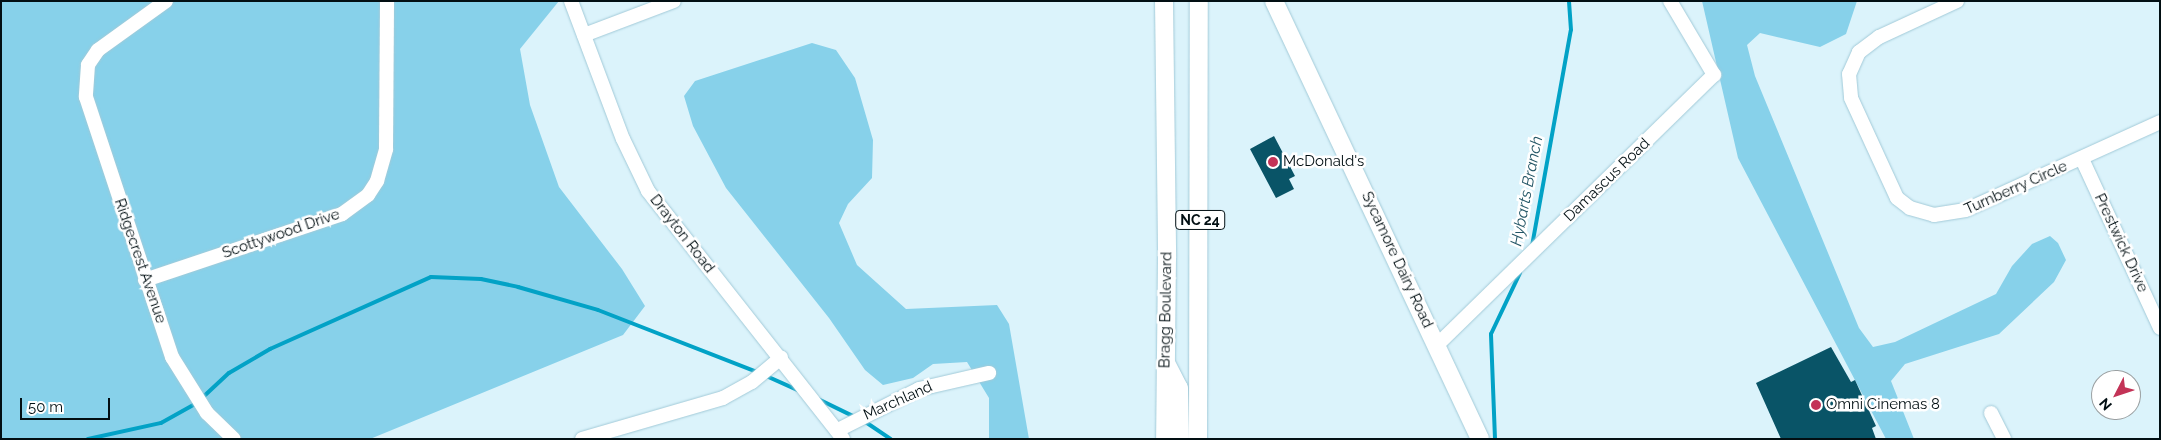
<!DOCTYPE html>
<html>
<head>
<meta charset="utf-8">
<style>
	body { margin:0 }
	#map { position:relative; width:2161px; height:440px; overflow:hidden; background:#dbf3fb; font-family:Raleway,sans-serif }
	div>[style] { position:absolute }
	.green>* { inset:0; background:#87d1ea }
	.stream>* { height:4px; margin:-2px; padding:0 2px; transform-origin:2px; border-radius:2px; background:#02a2c6 }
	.building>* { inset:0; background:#095467 }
	.roads { filter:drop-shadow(0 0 1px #a2cad8) drop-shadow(0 0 1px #a2cad8) }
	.minor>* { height:14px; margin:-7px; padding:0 7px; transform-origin:7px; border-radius:7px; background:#fff }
	.major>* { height:18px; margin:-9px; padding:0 9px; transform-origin:9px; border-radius:9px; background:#fff }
	.dots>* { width:14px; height:14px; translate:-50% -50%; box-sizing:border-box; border:2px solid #fff; border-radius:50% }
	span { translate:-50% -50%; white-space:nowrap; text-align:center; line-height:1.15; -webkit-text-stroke:5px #fff; paint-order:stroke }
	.shield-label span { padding:1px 4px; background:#fff; border:1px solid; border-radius:4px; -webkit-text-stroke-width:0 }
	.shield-label { font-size:14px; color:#020f13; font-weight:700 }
	.poi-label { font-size:15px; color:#020f13 }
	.left { translate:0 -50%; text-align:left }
	.street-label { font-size:15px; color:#020f13 }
	.water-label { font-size:16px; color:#235666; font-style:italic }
	.frame { position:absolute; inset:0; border:2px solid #020f13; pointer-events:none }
	.north { position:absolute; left:2091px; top:370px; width:50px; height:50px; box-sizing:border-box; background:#fff; border:1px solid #9a9fa1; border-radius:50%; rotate:229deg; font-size:14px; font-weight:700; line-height:20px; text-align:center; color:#020f13 }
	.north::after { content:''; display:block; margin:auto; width:18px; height:22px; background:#c33357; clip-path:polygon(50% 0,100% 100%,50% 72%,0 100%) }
	.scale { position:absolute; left:20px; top:398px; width:90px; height:22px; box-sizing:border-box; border:2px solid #020f13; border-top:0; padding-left:6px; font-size:15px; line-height:18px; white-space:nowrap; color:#020f13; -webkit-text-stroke:4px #fff; paint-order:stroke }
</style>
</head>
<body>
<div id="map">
	<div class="green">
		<div style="clip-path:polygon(1px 1px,559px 1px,520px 49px,530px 105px,559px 187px,622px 269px,645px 306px,623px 335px,370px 439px,1px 439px)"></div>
		<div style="clip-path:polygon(1702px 1px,1857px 1px,1846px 34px,1820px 47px,1760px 33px,1747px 45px,1755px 76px,1859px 328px,1873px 347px,1895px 342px,1996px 294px,2012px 266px,2032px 244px,2050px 236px,2058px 243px,2066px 260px,2054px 282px,1999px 334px,1905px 364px,1891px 381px,1914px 439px,1886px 439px,1738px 158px)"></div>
		<div style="clip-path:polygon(812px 43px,836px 50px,855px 78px,873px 140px,872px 178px,848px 204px,839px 223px,857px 265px,906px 309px,997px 305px,1009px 324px,1029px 439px,989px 439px,989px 398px,967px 362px,933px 364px,913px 378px,883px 385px,865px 370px,829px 318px,726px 188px,693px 126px,684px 96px,695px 81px)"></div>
	</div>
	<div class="stream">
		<div style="left:1532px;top:246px;width:219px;rotate:-79.8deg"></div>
		<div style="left:1571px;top:30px;width:29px;rotate:-94deg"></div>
		<div style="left:764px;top:375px;width:37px;rotate:24deg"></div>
		<div style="left:202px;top:398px;width:37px;rotate:-43deg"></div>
		<div style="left:229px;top:373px;width:48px;rotate:-30.3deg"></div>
		<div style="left:270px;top:349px;width:176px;rotate:-24.1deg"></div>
		<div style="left:431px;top:277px;width:50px;rotate:2.3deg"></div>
		<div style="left:481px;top:279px;width:38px;rotate:12deg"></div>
		<div style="left:518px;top:287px;width:83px;rotate:16deg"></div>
		<div style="left:598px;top:310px;width:171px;rotate:21.3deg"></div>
		<div style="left:816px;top:398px;width:43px;rotate:26deg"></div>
		<div style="left:864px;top:421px;width:32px;rotate:34deg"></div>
		<div style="left:88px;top:439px;width:75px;rotate:-12.4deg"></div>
		<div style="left:161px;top:423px;width:41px;rotate:-29.1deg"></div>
		<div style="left:1495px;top:439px;width:105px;rotate:-92.2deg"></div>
		<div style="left:1491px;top:334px;width:68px;rotate:-64.6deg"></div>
	</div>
	<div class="building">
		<div style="clip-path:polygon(1274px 136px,1295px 176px,1289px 179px,1294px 189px,1276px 198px,1250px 149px)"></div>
		<div style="clip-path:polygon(1831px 347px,1851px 382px,1855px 380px,1876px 426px,1872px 428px,1876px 439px,1781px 439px,1756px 383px)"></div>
	</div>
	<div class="roads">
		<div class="minor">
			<div style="left:166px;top:1px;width:84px;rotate:144.2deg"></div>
			<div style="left:98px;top:50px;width:18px;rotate:124deg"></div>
			<div style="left:88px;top:65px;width:32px;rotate:94deg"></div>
			<div style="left:86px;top:97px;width:274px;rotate:71.7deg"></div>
			<div style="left:172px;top:357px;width:66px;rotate:58deg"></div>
			<div style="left:207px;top:413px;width:37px;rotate:44deg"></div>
			<div style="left:571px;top:1px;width:147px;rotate:69.4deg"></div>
			<div style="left:623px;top:139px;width:58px;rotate:64.3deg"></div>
			<div style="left:648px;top:191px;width:315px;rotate:51.8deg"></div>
			<div style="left:1957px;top:1px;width:86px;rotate:155.2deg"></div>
			<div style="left:1879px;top:37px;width:25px;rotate:143deg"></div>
			<div style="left:1859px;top:52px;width:24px;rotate:114deg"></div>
			<div style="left:1849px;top:74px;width:24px;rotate:85deg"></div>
			<div style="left:1851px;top:98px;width:110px;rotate:65.3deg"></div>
			<div style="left:1897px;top:198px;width:16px;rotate:38deg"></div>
			<div style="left:1910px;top:208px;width:25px;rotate:16deg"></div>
			<div style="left:1934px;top:215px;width:32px;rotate:-9deg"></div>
			<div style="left:1966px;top:210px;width:213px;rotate:-24.4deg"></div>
			<div style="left:584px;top:35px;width:96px;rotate:-20.7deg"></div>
			<div style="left:2082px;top:159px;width:186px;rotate:65.2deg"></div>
			<div style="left:145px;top:280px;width:208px;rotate:-18.5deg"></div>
			<div style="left:342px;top:214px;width:32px;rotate:-36deg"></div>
			<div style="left:368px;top:195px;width:17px;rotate:-57deg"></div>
			<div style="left:377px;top:181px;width:33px;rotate:-74deg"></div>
			<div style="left:386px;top:149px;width:148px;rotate:-89.6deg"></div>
			<div style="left:1437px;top:345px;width:387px;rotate:-44.3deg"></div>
			<div style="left:1714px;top:75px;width:86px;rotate:-120.7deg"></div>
			<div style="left:1991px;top:413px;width:29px;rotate:63deg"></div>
			<div style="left:838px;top:430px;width:91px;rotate:-26.8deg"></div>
			<div style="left:919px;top:389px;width:72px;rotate:-12.9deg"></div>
			<div style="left:582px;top:439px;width:147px;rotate:-16.2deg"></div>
			<div style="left:723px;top:398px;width:33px;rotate:-29deg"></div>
			<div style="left:752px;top:382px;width:38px;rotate:-40deg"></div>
		</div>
		<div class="major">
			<div style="left:1164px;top:1px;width:257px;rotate:89.3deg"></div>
			<div style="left:1167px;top:258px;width:181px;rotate:90.6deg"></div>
			<div style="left:1274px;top:1px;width:484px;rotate:64.8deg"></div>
			<div style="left:1166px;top:363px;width:28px;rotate:63deg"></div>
			<div style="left:1179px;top:388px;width:51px;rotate:88.9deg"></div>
			<div style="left:1198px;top:439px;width:438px;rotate:-89.9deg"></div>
		</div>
	</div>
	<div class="dots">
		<div style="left:1273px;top:162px;background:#c33357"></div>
		<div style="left:1816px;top:405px;background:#c33357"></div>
	</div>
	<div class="shield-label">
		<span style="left:1200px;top:220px">NC 24</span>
	</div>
	<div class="poi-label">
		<span class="left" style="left:1283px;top:162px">McDonald's</span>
		<span class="left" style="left:1826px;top:405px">Omni Cinemas 8</span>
	</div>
	<div class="street-label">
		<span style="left:1607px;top:180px;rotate:-44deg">Damascus Road</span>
		<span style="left:2016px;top:188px;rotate:-24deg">Turnberry Circle</span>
		<span style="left:281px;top:234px;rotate:-19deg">Scottywood Drive</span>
		<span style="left:682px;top:234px;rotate:52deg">Drayton Road</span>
		<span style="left:2121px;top:243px;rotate:65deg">Prestwick Drive</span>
		<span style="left:1397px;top:260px;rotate:65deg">Sycamore Dairy Road</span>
		<span style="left:140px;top:261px;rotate:71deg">Ridgecrest Avenue</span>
		<span style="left:1166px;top:310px;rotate:-89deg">Bragg Boulevard</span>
		<span style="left:898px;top:401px;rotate:-24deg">Marchland</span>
	</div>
	<div class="water-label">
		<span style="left:1527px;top:191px;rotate:-79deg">Hybarts Branch</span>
	</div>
	<div class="frame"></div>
	<div class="north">N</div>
	<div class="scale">50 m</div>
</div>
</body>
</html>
